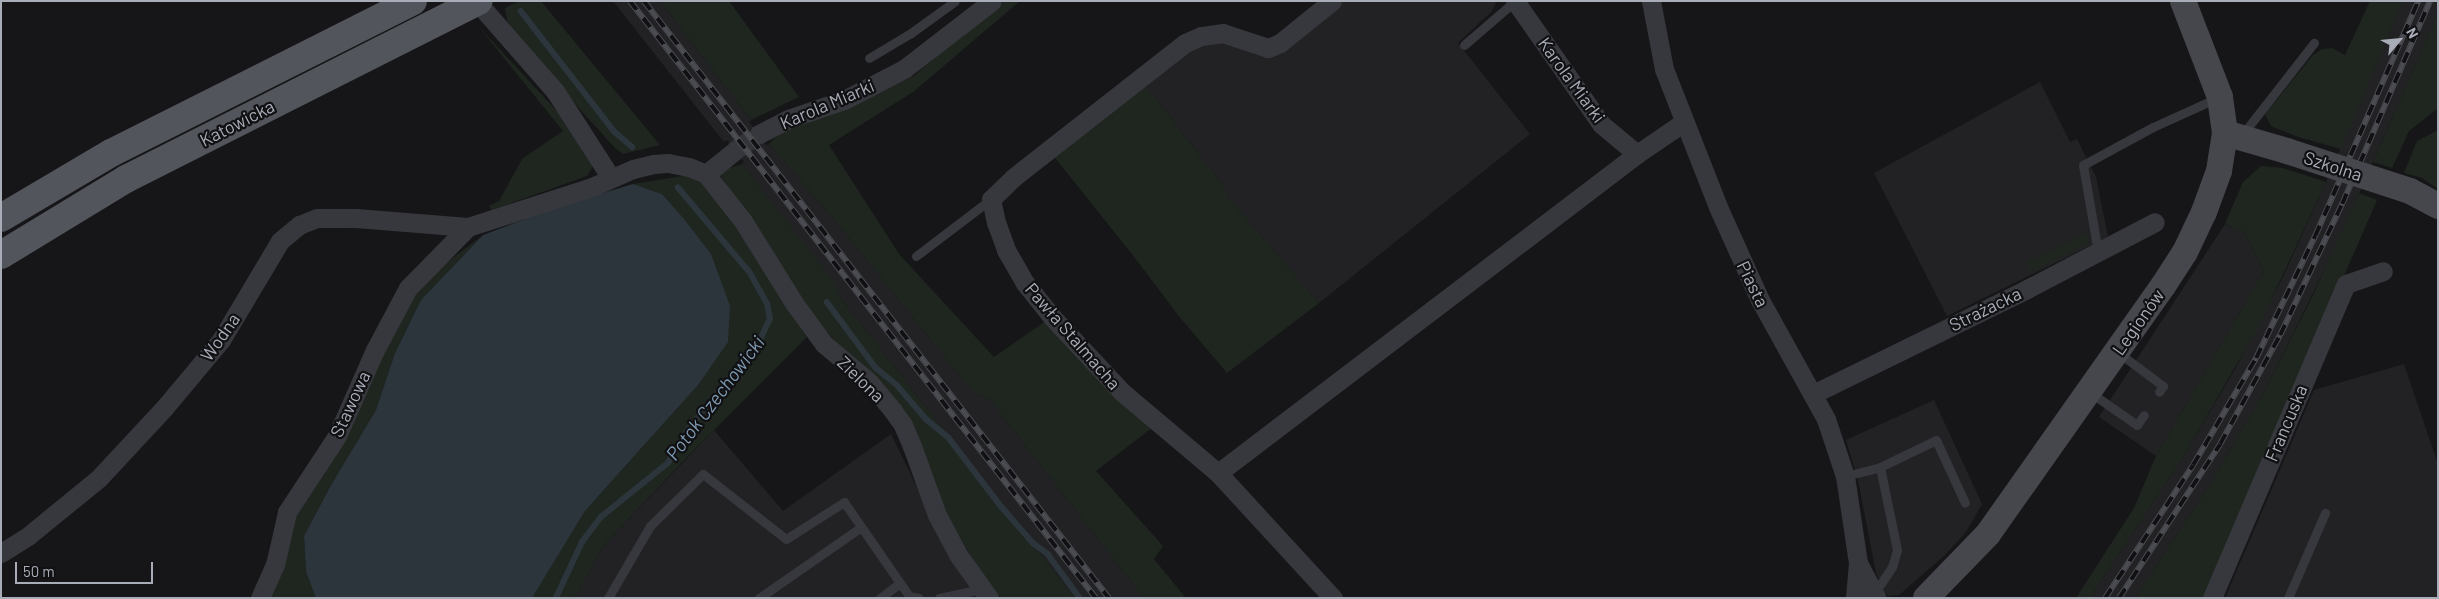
<!DOCTYPE html>
<html>
<head>
<meta charset="utf-8">
<style>
	body { margin:0 }
	#map { position:relative; width:2439px; height:599px; overflow:hidden; background:#161618; font-family:Barlow,sans-serif }
	div>[style] { position:absolute }
	.built>* { inset:0; background:#222225 }
	.green>* { inset:0; background:#1e261f }
	.water>* { inset:0; background:#2c353c }
	.stream>* { height:5.5px; margin:-2.75px; padding:0 2.75px; transform-origin:2.75px; border-radius:2.75px; background:#2c353c }
	.street-tunnel>* { height:19px; margin-top:-9.5px; transform-origin:0; background:repeating-linear-gradient(90deg,#333438 0 19px,transparent 0 28px) }
	.lane>* { height:9px; margin:-4.5px; padding:0 4.5px; transform-origin:4.5px; border-radius:4.5px; background:#37383d }
	.street>* { height:19px; margin:-9.5px; padding:0 9.5px; transform-origin:9.5px; border-radius:9.5px; background:#37383d }
	.secondary>* { height:26px; margin:-13px; padding:0 13px; transform-origin:13px; border-radius:13px; background:#45474d }
	.primary>* { height:28px; margin:-14px; padding:0 14px; transform-origin:14px; border-radius:14px; background:#53555c }
	.rail>* { height:5.5px; margin-top:-2.75px; transform-origin:0; background:repeating-linear-gradient(90deg,#111113 0 11px,#4a4c52 0 22px); box-sizing:border-box; border-block:1px solid #4a4c52 }
	.secondary-bridge>* { height:26px; margin:-13px; padding:0 13px; transform-origin:13px; border-radius:13px; background:#45474d }
	span { translate:-50% -50%; white-space:nowrap; text-align:center; line-height:1.15; -webkit-text-stroke:4.5px #111113; paint-order:stroke }
	.street-label { font-size:18px; color:#a8adb8 }
	.water-label { font-size:19px; color:#7f9bb3; font-style:italic }
	.frame { position:absolute; inset:0; border:2px solid #a8adb8; pointer-events:none }
	.north { position:absolute; left:2374px; top:15px; width:50px; height:50px; -webkit-text-stroke:4px #111113; paint-order:stroke; rotate:62deg; font-size:14px; font-weight:700; line-height:20px; text-align:center; color:#a8adb8 }
	.north::after { content:''; display:block; margin:auto; width:18px; height:22px; background:#a8adb8; clip-path:polygon(50% 0,100% 100%,50% 72%,0 100%) }
	.scale { position:absolute; left:15px; top:562px; width:138px; height:22px; box-sizing:border-box; border:2px solid #a8adb8; border-top:0; padding-left:6px; font-size:15px; line-height:18px; white-space:nowrap; color:#a8adb8; -webkit-text-stroke:4px #111113; paint-order:stroke }
</style>
</head>
<body>
<div id="map">
	<div class="built">
		<div style="clip-path:polygon(613px 1px,660px 1px,751px 120px,749px 122px,766px 145px,769px 144px,832px 217px,973px 392px,990px 400px,1144px 598px,1075px 598px,861px 324px,842px 300px,834px 283px,742px 164px,744px 162px,727px 140px,724px 142px)"></div>
		<div style="clip-path:polygon(1343px 1px,1497px 1px,1492px 11px,1458px 43px,1530px 134px,1319px 303px,1228px 197px,1223px 185px,1146px 86px,1190px 45px,1210px 40px,1245px 48px,1269px 58px)"></div>
		<div style="clip-path:polygon(2403px 1px,2438px 1px,2438px 13px,2337px 244px,2267px 387px,2218px 471px,2136px 598px,2090px 598px,2186px 452px,2235px 369px,2282px 279px,2326px 182px)"></div>
		<div style="clip-path:polygon(2040px 82px,2070px 142px,2077px 139px,2096px 177px,2108px 237px,1947px 316px,1874px 173px)"></div>
		<div style="clip-path:polygon(2225px 224px,2244px 232px,2264px 271px,2156px 456px,2099px 417px)"></div>
		<div style="clip-path:polygon(2404px 364px,2438px 464px,2438px 598px,2225px 598px,2314px 390px)"></div>
		<div style="clip-path:polygon(1934px 400px,1982px 504px,1966px 532px,1945px 555px,1899px 595px,1888px 596px,1884px 591px,1876px 573px,1858px 480px,1846px 440px)"></div>
		<div style="clip-path:polygon(714px 430px,783px 511px,891px 434px,956px 567px,981px 598px,575px 598px,603px 546px)"></div>
	</div>
	<div class="green">
		<div style="clip-path:polygon(520px 1px,541px 1px,660px 145px,623px 154px,615px 148px,520px 43px,507px 21px,505px 8px)"></div>
		<div style="clip-path:polygon(660px 1px,729px 1px,799px 97px,751px 120px)"></div>
		<div style="clip-path:polygon(1005px 1px,1020px 1px,913px 92px,829px 145px,899px 254px,994px 357px,1047px 320px,1153px 427px,1096px 471px,1163px 546px,1154px 559px,1186px 598px,1144px 598px,990px 400px,973px 392px,832px 217px,769px 144px,786px 127px,843px 109px,914px 76px,965px 30px)"></div>
		<div style="clip-path:polygon(2370px 1px,2403px 1px,2341px 149px,2298px 137px,2271px 126px,2265px 114px,2313px 55px,2322px 49px,2332px 48px,2345px 55px)"></div>
		<div style="clip-path:polygon(2438px 13px,2438px 108px,2409px 131px,2392px 168px,2373px 162px)"></div>
		<div style="clip-path:polygon(479px 27px,580px 136px,593px 166px,587px 176px,492px 210px,489px 206px,499px 201px,522px 159px,563px 131px)"></div>
		<div style="clip-path:polygon(1146px 86px,1223px 185px,1228px 197px,1319px 303px,1227px 373px,1178px 315px,1135px 258px,1052px 154px)"></div>
		<div style="clip-path:polygon(2438px 130px,2438px 189px,2422px 178px,2404px 173px,2417px 141px)"></div>
		<div style="clip-path:polygon(742px 164px,835px 283px,842px 300px,861px 324px,1075px 598px,1001px 598px,978px 569px,944px 509px,923px 450px,812px 313px,718px 172px)"></div>
		<div style="clip-path:polygon(2261px 166px,2283px 168px,2326px 182px,2260px 324px,2186px 452px,2090px 598px,2076px 598px,2134px 508px,2156px 456px,2264px 271px,2244px 232px,2225px 224px,2243px 182px)"></div>
		<div style="clip-path:polygon(695px 174px,717px 198px,807px 337px,692px 452px,603px 546px,575px 598px,532px 598px,585px 511px,698px 385px,711px 254px,662px 194px,633px 184px)"></div>
		<div style="clip-path:polygon(2359px 193px,2377px 200px,2204px 598px,2136px 598px,2218px 471px,2267px 387px,2313px 295px)"></div>
		<div style="clip-path:polygon(2088px 232px,2088px 242px,2029px 273px,2028px 262px)"></div>
		<div style="clip-path:polygon(483px 235px,421px 300px,395px 353px,376px 410px,331px 485px,304px 536px,306px 572px,316px 598px,267px 598px,295px 517px,327px 459px,354px 421px,397px 323px,429px 276px)"></div>
	</div>
	<div class="water">
		<div style="clip-path:polygon(633px 184px,662px 194px,684px 219px,711px 254px,730px 306px,728px 342px,698px 385px,585px 511px,532px 598px,316px 598px,306px 572px,304px 536px,331px 485px,376px 410px,395px 353px,421px 300px,483px 235px,560px 206px)"></div>
	</div>
	<div class="stream">
		<div style="left:521px;top:11px;width:153px;rotate:52.2deg"></div>
		<div style="left:615px;top:132px;width:23px;rotate:41deg"></div>
		<div style="left:827px;top:302px;width:82px;rotate:53.4deg"></div>
		<div style="left:876px;top:368px;width:27px;rotate:39deg"></div>
		<div style="left:897px;top:385px;width:46px;rotate:49.4deg"></div>
		<div style="left:927px;top:420px;width:28px;rotate:39deg"></div>
		<div style="left:949px;top:438px;width:86px;rotate:52.6deg"></div>
		<div style="left:1001px;top:506px;width:49px;rotate:49.1deg"></div>
		<div style="left:1033px;top:543px;width:19px;rotate:36deg"></div>
		<div style="left:1048px;top:554px;width:54px;rotate:54deg"></div>
		<div style="left:556px;top:598px;width:62px;rotate:-65.1deg"></div>
		<div style="left:582px;top:542px;width:31px;rotate:-53deg"></div>
		<div style="left:601px;top:517px;width:86px;rotate:-38.9deg"></div>
		<div style="left:668px;top:463px;width:37px;rotate:-59deg"></div>
		<div style="left:687px;top:431px;width:117px;rotate:-51.3deg"></div>
		<div style="left:760px;top:340px;width:23px;rotate:-65deg"></div>
		<div style="left:770px;top:319px;width:15px;rotate:-101deg"></div>
		<div style="left:767px;top:304px;width:37px;rotate:-119deg"></div>
		<div style="left:749px;top:272px;width:110px;rotate:-130.2deg"></div>
	</div>
	<div class="street-tunnel">
		<div style="left:734px;top:151px;width:30px;rotate:-34deg"></div>
	</div>
	<div class="lane">
		<div style="left:1464px;top:45px;width:67px;rotate:-40.8deg"></div>
		<div style="left:869px;top:58px;width:49px;rotate:-30.8deg"></div>
		<div style="left:911px;top:33px;width:54px;rotate:-36deg"></div>
		<div style="left:2242px;top:135px;width:117px;rotate:-52deg"></div>
		<div style="left:2098px;top:252px;width:88px;rotate:-99.8deg"></div>
		<div style="left:2083px;top:165px;width:80px;rotate:-28.5deg"></div>
		<div style="left:2153px;top:127px;width:70px;rotate:-24.4deg"></div>
		<div style="left:916px;top:256px;width:94px;rotate:-37.2deg"></div>
		<div style="left:2119px;top:353px;width:55px;rotate:36.9deg"></div>
		<div style="left:2163px;top:386px;width:7px;rotate:124deg"></div>
		<div style="left:2091px;top:393px;width:56px;rotate:34.8deg"></div>
		<div style="left:2137px;top:425px;width:12px;rotate:-55deg"></div>
		<div style="left:1880px;top:467px;width:62px;rotate:-25.7deg"></div>
		<div style="left:1936px;top:440px;width:69px;rotate:65.3deg"></div>
		<div style="left:1845px;top:476px;width:36px;rotate:-14deg"></div>
		<div style="left:1880px;top:467px;width:85px;rotate:78.4deg"></div>
		<div style="left:1897px;top:550px;width:18px;rotate:106deg"></div>
		<div style="left:1892px;top:567px;width:32px;rotate:124deg"></div>
		<div style="left:608px;top:598px;width:83px;rotate:-59.7deg"></div>
		<div style="left:650px;top:526px;width:74px;rotate:-44.5deg"></div>
		<div style="left:703px;top:474px;width:105px;rotate:38.1deg"></div>
		<div style="left:786px;top:539px;width:69px;rotate:-32.5deg"></div>
		<div style="left:844px;top:502px;width:114px;rotate:55.3deg"></div>
		<div style="left:909px;top:596px;width:10px;rotate:11deg"></div>
		<div style="left:759px;top:598px;width:124px;rotate:-34.8deg"></div>
		<div style="left:880px;top:598px;width:25px;rotate:-37deg"></div>
		<div style="left:939px;top:598px;width:44px;rotate:-11.8deg"></div>
		<div style="left:2288px;top:598px;width:93px;rotate:-66.5deg"></div>
	</div>
	<div class="street">
		<div style="left:1332px;top:1px;width:67px;rotate:141.1deg"></div>
		<div style="left:1280px;top:43px;width:13px;rotate:157deg"></div>
		<div style="left:1268px;top:48px;width:47px;rotate:-161.6deg"></div>
		<div style="left:1223px;top:33px;width:22px;rotate:172deg"></div>
		<div style="left:1201px;top:36px;width:17px;rotate:156deg"></div>
		<div style="left:1185px;top:43px;width:219px;rotate:141.9deg"></div>
		<div style="left:1013px;top:178px;width:30px;rotate:136deg"></div>
		<div style="left:991px;top:199px;width:24px;rotate:78deg"></div>
		<div style="left:996px;top:222px;width:30px;rotate:70deg"></div>
		<div style="left:1006px;top:250px;width:38px;rotate:60deg"></div>
		<div style="left:1025px;top:283px;width:43px;rotate:51.5deg"></div>
		<div style="left:1052px;top:317px;width:103px;rotate:47deg"></div>
		<div style="left:1122px;top:392px;width:126px;rotate:40.2deg"></div>
		<div style="left:1218px;top:473px;width:170px;rotate:47.4deg"></div>
		<div style="left:1515px;top:1px;width:150px;rotate:55deg"></div>
		<div style="left:1601px;top:124px;width:47px;rotate:39.8deg"></div>
		<div style="left:1637px;top:154px;width:57px;rotate:-34.2deg"></div>
		<div style="left:1651px;top:1px;width:69px;rotate:79.2deg"></div>
		<div style="left:1664px;top:69px;width:148px;rotate:68.6deg"></div>
		<div style="left:1718px;top:207px;width:102px;rotate:65.7deg"></div>
		<div style="left:1760px;top:300px;width:136px;rotate:61deg"></div>
		<div style="left:1826px;top:419px;width:60px;rotate:71.6deg"></div>
		<div style="left:1845px;top:476px;width:88px;rotate:81.5deg"></div>
		<div style="left:1858px;top:563px;width:35px;rotate:95deg"></div>
		<div style="left:477px;top:2px;width:118px;rotate:48.8deg"></div>
		<div style="left:555px;top:91px;width:103px;rotate:57.2deg"></div>
		<div style="left:759px;top:134px;width:33px;rotate:-27deg"></div>
		<div style="left:788px;top:119px;width:59px;rotate:-18.7deg"></div>
		<div style="left:844px;top:100px;width:68px;rotate:-27.3deg"></div>
		<div style="left:904px;top:69px;width:111px;rotate:-37.7deg"></div>
		<div style="left:706px;top:174px;width:36px;rotate:-39deg"></div>
		<div style="left:1813px;top:394px;width:238px;rotate:-26.1deg"></div>
		<div style="left:2027px;top:289px;width:144px;rotate:-27.6deg"></div>
		<div style="left:1218px;top:473px;width:527px;rotate:-37.28deg"></div>
		<div style="left:1px;top:553px;width:32px;rotate:-32deg"></div>
		<div style="left:28px;top:536px;width:92px;rotate:-39.2deg"></div>
		<div style="left:99px;top:478px;width:97px;rotate:-47.1deg"></div>
		<div style="left:165px;top:407px;width:87px;rotate:-50.1deg"></div>
		<div style="left:221px;top:340px;width:115px;rotate:-59.2deg"></div>
		<div style="left:280px;top:241px;width:25px;rotate:-40deg"></div>
		<div style="left:299px;top:225px;width:19px;rotate:-21deg"></div>
		<div style="left:317px;top:218px;width:39px"></div>
		<div style="left:356px;top:218px;width:112px;rotate:4.6deg"></div>
		<div style="left:468px;top:227px;width:130px;rotate:-17.9deg"></div>
		<div style="left:592px;top:187px;width:45px;rotate:-23.7deg"></div>
		<div style="left:633px;top:169px;width:21px;rotate:-14deg"></div>
		<div style="left:653px;top:164px;width:15px;rotate:-4deg"></div>
		<div style="left:668px;top:163px;width:21px;rotate:11deg"></div>
		<div style="left:689px;top:167px;width:18px;rotate:22deg"></div>
		<div style="left:706px;top:174px;width:60px;rotate:51.8deg"></div>
		<div style="left:743px;top:221px;width:97px;rotate:58.1deg"></div>
		<div style="left:794px;top:303px;width:51px;rotate:53.8deg"></div>
		<div style="left:824px;top:344px;width:59px;rotate:40.2deg"></div>
		<div style="left:869px;top:382px;width:38px;rotate:50deg"></div>
		<div style="left:893px;top:411px;width:17px;rotate:54deg"></div>
		<div style="left:903px;top:425px;width:23px;rotate:67deg"></div>
		<div style="left:912px;top:446px;width:73px;rotate:70.1deg"></div>
		<div style="left:937px;top:515px;width:47px;rotate:61.8deg"></div>
		<div style="left:959px;top:556px;width:52px;rotate:54.5deg"></div>
		<div style="left:1858px;top:563px;width:40px;rotate:62deg"></div>
		<div style="left:260px;top:598px;width:36px;rotate:-66deg"></div>
		<div style="left:275px;top:565px;width:54px;rotate:-77.2deg"></div>
		<div style="left:287px;top:512px;width:91px;rotate:-56.7deg"></div>
		<div style="left:337px;top:436px;width:94px;rotate:-66.2deg"></div>
		<div style="left:375px;top:350px;width:70px;rotate:-62deg"></div>
		<div style="left:408px;top:288px;width:86px;rotate:-45.5deg"></div>
		<div style="left:2212px;top:598px;width:341px;rotate:-66.9deg"></div>
		<div style="left:2346px;top:284px;width:39px;rotate:-19deg"></div>
	</div>
	<div class="secondary">
		<div style="left:2225px;top:133px;width:65px;rotate:16.2deg"></div>
		<div style="left:2410px;top:191px;width:32px;rotate:28deg"></div>
		<div style="left:1926px;top:598px;width:89px;rotate:-45.9deg"></div>
		<div style="left:1988px;top:534px;width:304px;rotate:-54.8deg"></div>
		<div style="left:2163px;top:286px;width:40px;rotate:-57.1deg"></div>
		<div style="left:2185px;top:252px;width:44px;rotate:-64.6deg"></div>
		<div style="left:2204px;top:212px;width:44px;rotate:-69.9deg"></div>
		<div style="left:2219px;top:171px;width:38px;rotate:-81deg"></div>
		<div style="left:2225px;top:133px;width:36px;rotate:-98deg"></div>
		<div style="left:2220px;top:97px;width:103px;rotate:-111.1deg"></div>
	</div>
	<div class="primary">
		<div style="left:1px;top:218px;width:128px;rotate:-30.6deg"></div>
		<div style="left:111px;top:153px;width:338px;rotate:-26.7deg"></div>
		<div style="left:1px;top:255px;width:146px;rotate:-31.3deg"></div>
		<div style="left:126px;top:179px;width:395px;rotate:-26.8deg"></div>
	</div>
	<div class="rail">
		<div style="left:630px;top:1px;width:757px;rotate:52.03deg"></div>
		<div style="left:644px;top:1px;width:757px;rotate:52.09deg"></div>
		<div style="left:2105px;top:598px;width:159px;rotate:-56.5deg"></div>
		<div style="left:2193px;top:465px;width:124px;rotate:-59.5deg"></div>
		<div style="left:2256px;top:358px;width:136px;rotate:-64.2deg"></div>
		<div style="left:2315px;top:236px;width:257px;rotate:-66.3deg"></div>
		<div style="left:2119px;top:598px;width:184px;rotate:-56.7deg"></div>
		<div style="left:2220px;top:444px;width:124px;rotate:-61.2deg"></div>
		<div style="left:2280px;top:335px;width:145px;rotate:-64.7deg"></div>
		<div style="left:2342px;top:204px;width:221px;rotate:-66.6deg"></div>
	</div>
	<div class="secondary-bridge">
		<div style="left:2287px;top:151px;width:129px;rotate:18deg"></div>
	</div>
	<div class="street-label">
		<span style="left:1572px;top:80px;rotate:54deg">Karola Miarki</span>
		<span style="left:827px;top:104px;rotate:-23deg">Karola Miarki</span>
		<span style="left:237px;top:123px;rotate:-27deg">Katowicka</span>
		<span style="left:2333px;top:166px;rotate:18deg">Szkolna</span>
		<span style="left:1753px;top:284px;rotate:64deg">Piasta</span>
		<span style="left:1985px;top:309px;rotate:-26deg">Strażacka</span>
		<span style="left:2138px;top:322px;rotate:-55deg">Legionów</span>
		<span style="left:1073px;top:336px;rotate:49deg">Pawła Stalmacha</span>
		<span style="left:220px;top:337px;rotate:-55deg">Wodna</span>
		<span style="left:861px;top:379px;rotate:44deg">Zielona</span>
		<span style="left:350px;top:404px;rotate:-65deg">Stawowa</span>
		<span style="left:2286px;top:423px;rotate:-67deg">Francuska</span>
	</div>
	<div class="water-label">
		<span style="left:715px;top:398px;rotate:-53deg">Potok Czechowicki</span>
	</div>
	<div class="frame"></div>
	<div class="north">N</div>
	<div class="scale">50 m</div>
</div>
</body>
</html>
